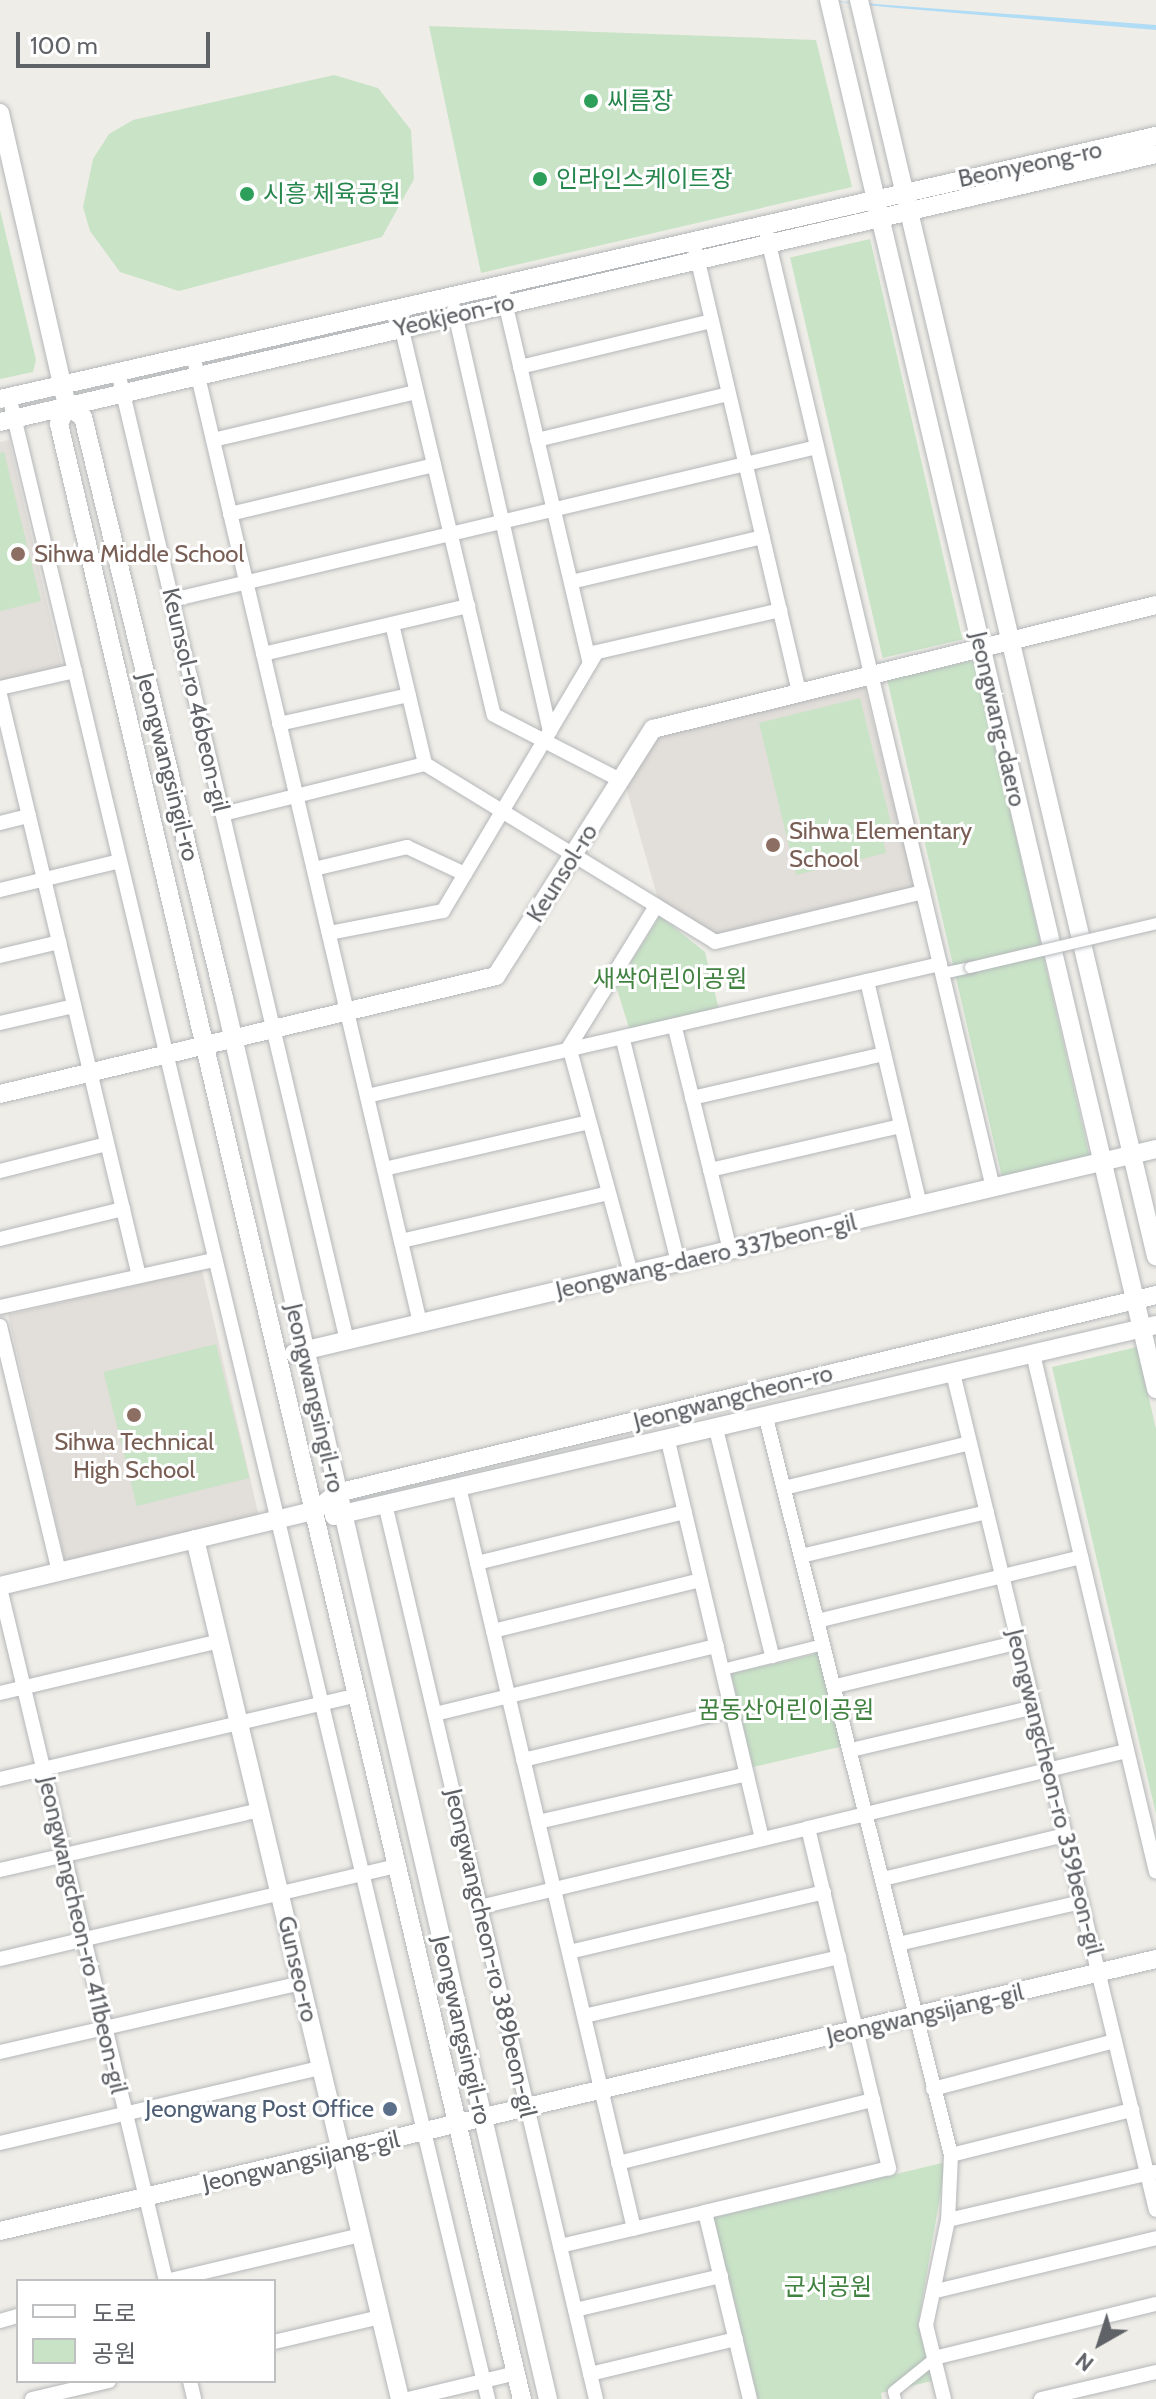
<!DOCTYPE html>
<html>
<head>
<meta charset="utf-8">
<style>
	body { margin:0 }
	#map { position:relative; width:1156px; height:2399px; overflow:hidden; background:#efede7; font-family:Cabin,"Noto Sans KR",sans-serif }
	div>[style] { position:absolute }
	.education>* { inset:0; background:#e2ded9; transform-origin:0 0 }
	.green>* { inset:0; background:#c9e3c7; transform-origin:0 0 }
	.water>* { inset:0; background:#b1dcf5 }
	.roads { filter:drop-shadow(0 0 2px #b4b7ba) drop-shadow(0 0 2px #b4b7ba) }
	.pedestrian>* { height:11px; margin:-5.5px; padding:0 5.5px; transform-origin:5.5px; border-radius:5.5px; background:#fff }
	.minor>* { height:14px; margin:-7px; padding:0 7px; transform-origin:7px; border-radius:7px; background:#fff }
	.tertiary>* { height:18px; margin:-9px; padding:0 9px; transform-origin:9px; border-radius:9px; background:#fff }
	.bridges { filter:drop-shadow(0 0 2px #b4b7ba) drop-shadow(0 0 2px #b4b7ba) }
	.pedestrian-bridge>* { height:11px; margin:-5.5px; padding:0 5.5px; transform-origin:5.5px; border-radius:5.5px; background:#fff }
	.dots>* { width:22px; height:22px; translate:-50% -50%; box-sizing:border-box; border:4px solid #fff; border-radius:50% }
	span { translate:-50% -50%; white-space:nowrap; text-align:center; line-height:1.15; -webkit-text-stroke:6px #fff; paint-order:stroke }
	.leisure-label { font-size:24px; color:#27864d }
	.left { translate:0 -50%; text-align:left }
	.street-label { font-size:24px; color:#5f6266 }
	.education-label { font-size:24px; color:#785e54 }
	.park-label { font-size:24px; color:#428241 }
	.service-label { font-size:24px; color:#4e5e75 }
	.right { translate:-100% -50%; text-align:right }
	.legend { position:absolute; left:16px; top:2279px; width:260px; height:104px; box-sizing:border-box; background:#fff; border:2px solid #bfc0c2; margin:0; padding:10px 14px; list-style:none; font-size:24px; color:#5f6266 }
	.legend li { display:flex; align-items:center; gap:16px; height:40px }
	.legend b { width:40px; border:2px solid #bfc0c2 }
	.north { position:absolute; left:1060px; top:2303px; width:80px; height:80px; -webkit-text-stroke:6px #fff; paint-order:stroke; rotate:219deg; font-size:22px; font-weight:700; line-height:32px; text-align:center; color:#5f6266 }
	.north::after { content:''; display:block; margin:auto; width:28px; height:36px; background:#5f6266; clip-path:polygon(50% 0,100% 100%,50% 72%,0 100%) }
	.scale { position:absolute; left:16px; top:32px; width:194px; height:36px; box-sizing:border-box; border:4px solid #5f6266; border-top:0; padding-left:10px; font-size:24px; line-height:28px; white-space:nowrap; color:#5f6266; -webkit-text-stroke:6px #fff; paint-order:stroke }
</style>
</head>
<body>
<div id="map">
	<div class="education">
		<div style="clip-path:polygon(9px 440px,62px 667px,0 681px,0 442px)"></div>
		<div style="clip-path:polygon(864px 686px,915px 888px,720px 936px,658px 899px,626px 787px,659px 736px)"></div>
		<div style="left:202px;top:1270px;width:253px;height:199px;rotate:77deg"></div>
	</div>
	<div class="green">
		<div style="clip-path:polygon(429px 26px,816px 40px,852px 187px,481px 273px)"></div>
		<div style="clip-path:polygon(334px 75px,378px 88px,411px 130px,414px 179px,382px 237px,179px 291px,120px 272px,90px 231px,83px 207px,93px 159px,109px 134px,133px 120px)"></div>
		<div style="clip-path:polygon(0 210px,36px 360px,33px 372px,0 379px)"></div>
		<div style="left:870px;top:239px;width:411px;height:82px;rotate:77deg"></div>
		<div style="clip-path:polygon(4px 452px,41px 601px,0 611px,0 453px)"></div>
		<div style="left:975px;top:660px;width:511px;height:90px;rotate:77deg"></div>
		<div style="clip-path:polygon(860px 698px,893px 832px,882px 835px,886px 853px,796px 875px,759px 723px)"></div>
		<div style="clip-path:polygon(660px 916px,705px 952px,719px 1010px,630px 1031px,616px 986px)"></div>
		<div style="left:216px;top:1344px;width:138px;height:116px;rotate:76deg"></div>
		<div style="clip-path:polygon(1137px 1347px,1156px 1429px,1156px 1814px,1052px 1367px)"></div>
		<div style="left:820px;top:1653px;width:96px;height:91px;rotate:77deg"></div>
		<div style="clip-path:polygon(946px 2162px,918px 2324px,932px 2381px,881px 2393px,882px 2399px,758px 2399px,713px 2218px)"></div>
	</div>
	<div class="water">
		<div style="clip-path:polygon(821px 0,1156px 25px,1156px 30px,886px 7px)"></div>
	</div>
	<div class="roads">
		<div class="pedestrian">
			<div style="left:942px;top:973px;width:29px;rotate:-12deg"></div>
			<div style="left:722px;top:1669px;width:104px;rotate:-13.9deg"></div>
			<div style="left:895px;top:2399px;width:8px;rotate:-104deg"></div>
			<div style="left:893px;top:2391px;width:53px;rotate:-38.8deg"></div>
		</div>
		<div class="minor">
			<div style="left:764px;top:223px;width:992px;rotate:76.65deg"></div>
			<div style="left:693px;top:240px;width:465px;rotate:76.8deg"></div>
			<div style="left:501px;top:285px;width:389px;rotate:76.8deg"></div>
			<div style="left:397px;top:309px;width:417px;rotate:76.6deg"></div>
			<div style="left:494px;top:715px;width:142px;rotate:27.3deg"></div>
			<div style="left:454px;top:309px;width:433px;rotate:77.2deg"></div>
			<div style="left:193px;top:355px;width:994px;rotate:76.8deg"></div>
			<div style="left:520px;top:367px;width:197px;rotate:-13.5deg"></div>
			<div style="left:118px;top:372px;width:996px;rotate:76.7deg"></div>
			<div style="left:9px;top:396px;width:2059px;rotate:76.55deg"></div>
			<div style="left:213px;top:440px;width:209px;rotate:-13.3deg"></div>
			<div style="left:537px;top:440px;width:197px;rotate:-13.5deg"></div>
			<div style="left:230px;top:514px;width:210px;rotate:-13.5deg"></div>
			<div style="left:571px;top:582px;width:197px;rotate:-13.2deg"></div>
			<div style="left:172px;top:600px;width:663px;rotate:-13.34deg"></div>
			<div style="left:392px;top:624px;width:144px;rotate:76.7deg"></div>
			<div style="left:425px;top:764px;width:340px;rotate:31.5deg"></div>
			<div style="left:715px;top:942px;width:214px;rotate:-13.5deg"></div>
			<div style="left:263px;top:654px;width:211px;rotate:-13.2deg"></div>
			<div style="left:0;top:688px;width:77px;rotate:-12.8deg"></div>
			<div style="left:0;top:695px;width:597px;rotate:76.55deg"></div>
			<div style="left:279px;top:724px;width:133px;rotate:-12.6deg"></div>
			<div style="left:223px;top:814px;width:208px;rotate:-13.9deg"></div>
			<div style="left:0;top:823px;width:30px;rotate:-14deg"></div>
			<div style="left:314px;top:869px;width:96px;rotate:-13.3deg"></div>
			<div style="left:407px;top:847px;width:64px;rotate:25deg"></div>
			<div style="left:0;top:890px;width:123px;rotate:-13.6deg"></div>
			<div style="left:329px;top:933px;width:116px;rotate:-10.9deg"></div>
			<div style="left:443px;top:911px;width:301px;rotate:-59.3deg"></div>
			<div style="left:597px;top:652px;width:188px;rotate:-12.9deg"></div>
			<div style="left:0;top:956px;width:61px;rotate:-13.3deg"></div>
			<div style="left:867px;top:981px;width:230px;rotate:76.7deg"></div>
			<div style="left:0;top:1023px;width:76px;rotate:-12.9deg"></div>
			<div style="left:675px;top:1028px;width:229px;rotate:76.1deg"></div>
			<div style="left:623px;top:1040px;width:229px;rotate:76.1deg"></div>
			<div style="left:367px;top:1096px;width:588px;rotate:-12.97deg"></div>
			<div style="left:692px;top:1098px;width:197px;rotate:-12.9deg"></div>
			<div style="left:384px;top:1169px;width:210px;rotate:-12.9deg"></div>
			<div style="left:710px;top:1170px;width:196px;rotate:-13deg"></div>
			<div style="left:0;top:1171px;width:110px;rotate:-14.2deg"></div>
			<div style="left:0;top:1239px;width:127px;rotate:-13.7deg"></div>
			<div style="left:401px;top:1241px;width:213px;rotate:-13deg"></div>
			<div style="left:631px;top:1273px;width:234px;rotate:-105.3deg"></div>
			<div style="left:569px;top:1047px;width:166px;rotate:-58.3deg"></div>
			<div style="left:0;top:1307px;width:218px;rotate:-12.4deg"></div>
			<div style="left:0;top:1326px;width:253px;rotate:76.5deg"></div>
			<div style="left:1033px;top:1354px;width:532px;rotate:76.64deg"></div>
			<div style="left:953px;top:1373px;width:861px;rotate:76.37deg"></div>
			<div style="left:766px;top:1418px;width:760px;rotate:75.91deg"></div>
			<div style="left:951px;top:2155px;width:65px;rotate:92.6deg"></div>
			<div style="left:948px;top:2220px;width:107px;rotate:101.8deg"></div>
			<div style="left:926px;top:2325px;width:76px;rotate:76.3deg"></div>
			<div style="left:716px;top:1429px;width:234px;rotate:76.1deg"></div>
			<div style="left:668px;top:1441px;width:409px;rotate:76.7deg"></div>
			<div style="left:784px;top:1488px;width:191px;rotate:-13.6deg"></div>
			<div style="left:460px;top:1491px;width:758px;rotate:76.73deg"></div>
			<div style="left:386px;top:1508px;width:915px;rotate:76.74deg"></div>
			<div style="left:801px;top:1556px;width:191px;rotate:-13.3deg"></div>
			<div style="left:477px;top:1563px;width:214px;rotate:-13.8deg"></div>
			<div style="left:0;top:1588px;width:713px;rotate:76.53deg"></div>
			<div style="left:817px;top:1621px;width:272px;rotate:-13.6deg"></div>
			<div style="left:493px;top:1631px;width:214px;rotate:-13.8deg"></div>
			<div style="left:836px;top:1686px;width:188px;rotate:-13.5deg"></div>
			<div style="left:0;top:1693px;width:226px;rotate:-13.3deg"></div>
			<div style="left:435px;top:1714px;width:290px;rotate:-13.6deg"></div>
			<div style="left:851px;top:1750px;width:188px;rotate:-13.2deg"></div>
			<div style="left:523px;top:1760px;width:215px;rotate:-13.5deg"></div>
			<div style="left:0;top:1779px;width:368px;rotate:-13.2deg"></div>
			<div style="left:538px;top:1822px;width:214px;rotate:-12.9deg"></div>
			<div style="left:808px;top:1828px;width:328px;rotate:-13.6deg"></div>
			<div style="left:0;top:1870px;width:267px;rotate:-13deg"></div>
			<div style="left:883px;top:1879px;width:187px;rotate:-13.6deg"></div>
			<div style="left:480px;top:1907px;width:337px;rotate:-13.5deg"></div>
			<div style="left:808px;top:1828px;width:350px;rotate:76.6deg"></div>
			<div style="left:889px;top:2168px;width:189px;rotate:166.6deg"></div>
			<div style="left:705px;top:2212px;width:192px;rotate:76.5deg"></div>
			<div style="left:898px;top:1944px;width:188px;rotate:-12.9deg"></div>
			<div style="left:569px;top:1952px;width:262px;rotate:-13.2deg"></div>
			<div style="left:0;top:1959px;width:409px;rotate:-13.2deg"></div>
			<div style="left:584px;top:2016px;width:262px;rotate:-13deg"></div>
			<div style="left:0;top:2052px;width:309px;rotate:-12.9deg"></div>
			<div style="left:933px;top:2089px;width:188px;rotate:-14.8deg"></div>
			<div style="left:0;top:2143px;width:330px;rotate:-13.2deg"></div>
			<div style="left:951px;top:2155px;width:187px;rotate:-14deg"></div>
			<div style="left:618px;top:2163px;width:263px;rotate:-13.9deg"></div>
			<div style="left:948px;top:2220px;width:212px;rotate:-13.1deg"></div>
			<div style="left:560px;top:2246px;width:149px;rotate:-13.2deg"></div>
			<div style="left:166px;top:2281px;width:200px;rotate:-13.3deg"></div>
			<div style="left:936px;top:2291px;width:226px;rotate:-13.5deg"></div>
			<div style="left:575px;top:2310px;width:150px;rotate:-13.1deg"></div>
			<div style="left:0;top:2321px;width:19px;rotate:-16deg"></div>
			<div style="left:274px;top:2342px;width:109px;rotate:-13.3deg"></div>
			<div style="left:934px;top:2358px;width:228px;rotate:-13.7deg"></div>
			<div style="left:590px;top:2374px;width:150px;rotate:-13.5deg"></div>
			<div style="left:190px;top:2381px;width:18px;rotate:77deg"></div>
			<div style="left:32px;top:2399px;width:79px;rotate:-13.2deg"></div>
			<div style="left:408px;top:2399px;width:111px;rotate:-13.5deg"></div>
			<div style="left:1041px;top:2399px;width:118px;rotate:-13.2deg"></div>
		</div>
		<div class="tertiary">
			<div style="left:829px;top:0;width:1427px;rotate:76.75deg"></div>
			<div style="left:859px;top:0;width:1291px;rotate:76.7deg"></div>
			<div style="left:0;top:113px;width:301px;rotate:77.1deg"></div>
			<div style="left:67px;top:406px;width:20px;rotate:114deg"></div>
			<div style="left:59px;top:424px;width:2029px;rotate:76.81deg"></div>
			<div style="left:0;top:399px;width:1186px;rotate:-12.82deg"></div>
			<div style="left:67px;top:406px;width:19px;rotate:35deg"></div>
			<div style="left:83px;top:417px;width:598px;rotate:76.36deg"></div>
			<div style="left:224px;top:998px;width:1438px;rotate:76.98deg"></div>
			<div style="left:0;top:422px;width:1187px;rotate:-13.05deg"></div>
			<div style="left:0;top:1094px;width:510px;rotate:-13.38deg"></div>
			<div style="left:496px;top:976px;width:293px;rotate:-57.6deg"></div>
			<div style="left:653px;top:729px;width:518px;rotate:-13.85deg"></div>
			<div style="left:294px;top:1353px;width:886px;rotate:-13.31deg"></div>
			<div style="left:334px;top:1516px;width:844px;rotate:-13.08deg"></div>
			<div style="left:195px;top:1539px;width:884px;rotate:76.59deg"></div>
			<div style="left:0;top:1586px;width:325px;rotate:-13.5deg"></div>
			<div style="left:316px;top:1510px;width:27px;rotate:-39deg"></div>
			<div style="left:337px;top:1493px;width:843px;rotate:-13.59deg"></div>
			<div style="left:0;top:2231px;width:1188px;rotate:-13.24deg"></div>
		</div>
	</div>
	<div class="bridges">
		<div class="pedestrian-bridge">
			<div style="left:970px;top:967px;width:191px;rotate:-13.3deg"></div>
		</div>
	</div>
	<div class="dots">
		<div style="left:591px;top:101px;background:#2e9e5b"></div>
		<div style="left:540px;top:179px;background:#2e9e5b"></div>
		<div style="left:247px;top:194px;background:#2e9e5b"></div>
		<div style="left:18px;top:554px;background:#8d6e63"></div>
		<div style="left:773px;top:845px;background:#8d6e63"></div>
		<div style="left:134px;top:1415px;background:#8d6e63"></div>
		<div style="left:390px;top:2109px;background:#5c6f8a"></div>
	</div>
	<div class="leisure-label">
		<span class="left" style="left:607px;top:101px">씨름장</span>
		<span class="left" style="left:556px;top:179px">인라인스케이트장</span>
		<span class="left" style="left:263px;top:194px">시흥 체육공원</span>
	</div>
	<div class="street-label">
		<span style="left:1030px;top:164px;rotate:-12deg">Beonyeong-ro</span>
		<span style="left:454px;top:315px;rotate:-13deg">Yeokjeon-ro</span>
		<span style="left:196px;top:700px;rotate:77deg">Keunsol-ro 46beon-gil</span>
		<span style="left:998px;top:719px;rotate:77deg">Jeongwang-daero</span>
		<span style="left:168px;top:767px;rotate:76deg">Jeongwangsingil-ro</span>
		<span style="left:562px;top:873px;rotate:-58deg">Keunsol-ro</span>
		<span style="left:706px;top:1256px;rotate:-13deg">Jeongwang-daero 337beon-gil</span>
		<span style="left:733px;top:1397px;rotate:-14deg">Jeongwangcheon-ro</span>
		<span style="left:315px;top:1398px;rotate:77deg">Jeongwangsingil-ro</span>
		<span style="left:1055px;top:1792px;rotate:76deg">Jeongwangcheon-ro 359beon-gil</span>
		<span style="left:83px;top:1935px;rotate:77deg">Jeongwangcheon-ro 411beon-gil</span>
		<span style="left:491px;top:1953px;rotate:77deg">Jeongwangcheon-ro 389beon-gil</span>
		<span style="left:298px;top:1969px;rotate:77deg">Gunseo-ro</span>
		<span style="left:925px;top:2014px;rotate:-13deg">Jeongwangsijang-gil</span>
		<span style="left:462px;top:2030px;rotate:77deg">Jeongwangsingil-ro</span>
		<span style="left:301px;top:2161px;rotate:-13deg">Jeongwangsijang-gil</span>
	</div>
	<div class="education-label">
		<span class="left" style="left:34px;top:554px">Sihwa Middle School</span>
		<span class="left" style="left:789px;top:845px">Sihwa Elementary<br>School</span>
		<span style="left:134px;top:1456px">Sihwa Technical<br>High School</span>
	</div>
	<div class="park-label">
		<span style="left:670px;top:979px">새싹어린이공원</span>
		<span style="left:786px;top:1710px">꿈동산어린이공원</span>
		<span style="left:828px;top:2287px">군서공원</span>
	</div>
	<div class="service-label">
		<span class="right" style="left:374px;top:2109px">Jeongwang Post Office</span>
	</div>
	<ul class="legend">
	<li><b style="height:10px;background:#fff"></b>도로</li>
	<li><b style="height:22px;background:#c9e3c7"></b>공원</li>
	</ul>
	<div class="north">N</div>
	<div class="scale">100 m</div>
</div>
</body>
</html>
